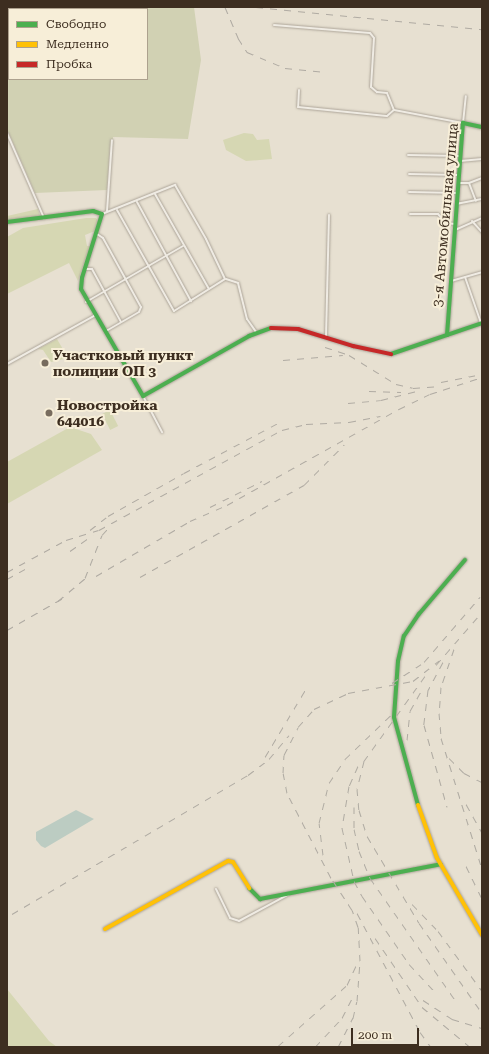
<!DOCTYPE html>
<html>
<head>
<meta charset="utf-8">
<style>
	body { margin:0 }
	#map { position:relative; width:489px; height:1054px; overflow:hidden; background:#e7e0d1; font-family:"Roboto Serif",serif }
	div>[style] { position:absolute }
	.green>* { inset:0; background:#d6d7b3; transform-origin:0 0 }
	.cemetery>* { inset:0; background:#d1d1b3 }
	.water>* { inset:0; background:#bcccc2 }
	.roads { filter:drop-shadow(0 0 1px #ada599) drop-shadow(0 0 1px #ada599) }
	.street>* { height:2px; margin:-1px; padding:0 1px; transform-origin:1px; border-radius:1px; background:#efebe3 }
	.fast>* { height:4px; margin:-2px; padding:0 2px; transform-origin:2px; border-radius:2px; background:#4caf50 }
	.slow>* { height:4px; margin:-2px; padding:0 2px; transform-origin:2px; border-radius:2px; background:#ffc107 }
	.jam>* { height:4px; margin:-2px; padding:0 2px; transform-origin:2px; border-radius:2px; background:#c62828 }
	.rail>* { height:1px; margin-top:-0.5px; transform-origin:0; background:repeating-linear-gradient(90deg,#afaaa2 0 7px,transparent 0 14px) }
	.dots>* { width:11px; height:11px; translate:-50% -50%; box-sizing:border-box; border:2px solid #f7eed8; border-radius:50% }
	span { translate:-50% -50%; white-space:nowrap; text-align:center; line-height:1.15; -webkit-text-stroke:4px #f7eed8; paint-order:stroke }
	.street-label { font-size:14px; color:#3d2e20 }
	.poi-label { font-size:14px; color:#3d2e20; font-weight:700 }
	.left { translate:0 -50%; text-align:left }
	.frame { position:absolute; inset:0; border:8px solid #3d2e20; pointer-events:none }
	.legend { position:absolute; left:8px; top:8px; width:140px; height:72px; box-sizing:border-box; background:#f7eed8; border:1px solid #ada18e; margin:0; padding:5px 7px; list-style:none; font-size:12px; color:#3d2e20 }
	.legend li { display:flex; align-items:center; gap:8px; height:20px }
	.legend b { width:20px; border:1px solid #ada18e }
	.scale { position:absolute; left:351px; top:1028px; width:68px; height:18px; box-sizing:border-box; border:2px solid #3d2e20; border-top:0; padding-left:5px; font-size:12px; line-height:14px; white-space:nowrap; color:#3d2e20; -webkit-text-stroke:3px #f7eed8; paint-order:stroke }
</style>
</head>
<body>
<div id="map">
	<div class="green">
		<div style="clip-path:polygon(244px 133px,253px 134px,257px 140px,269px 139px,272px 159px,246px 161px,226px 150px,223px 140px)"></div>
		<div style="clip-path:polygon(38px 209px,40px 217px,7px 221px,7px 216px)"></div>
		<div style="clip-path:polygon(86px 218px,96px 218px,98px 221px,95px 231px,85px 235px,87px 246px,90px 246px,78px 281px,69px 263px,7px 294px,7px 237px,23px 228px)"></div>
		<div style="clip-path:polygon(57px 339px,68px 358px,51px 362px,43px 350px,38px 349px)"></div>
		<div style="left:110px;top:410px;width:18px;height:9px;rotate:63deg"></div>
		<div style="clip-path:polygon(70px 427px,91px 434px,102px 450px,7px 504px,7px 462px)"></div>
		<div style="clip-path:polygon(7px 989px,49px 1041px,57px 1047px,7px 1047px)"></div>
	</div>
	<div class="cemetery">
		<div style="clip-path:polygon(evenodd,7px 7px,194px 7px,201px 60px,188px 139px,113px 137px,113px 147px,110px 147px,107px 190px,35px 193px,7px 129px,7px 7px,9px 9px,147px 9px,147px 79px,9px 79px,9px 9px)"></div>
	</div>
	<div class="water">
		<div style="clip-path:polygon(76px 810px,94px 819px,45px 848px,41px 846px,36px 840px,36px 832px)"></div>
	</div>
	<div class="roads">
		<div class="street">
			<div style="left:274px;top:25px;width:96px;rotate:4.8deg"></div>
			<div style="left:370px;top:33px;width:6px;rotate:51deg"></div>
			<div style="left:374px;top:38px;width:49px;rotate:93.5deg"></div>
			<div style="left:371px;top:87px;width:8px;rotate:40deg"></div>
			<div style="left:377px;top:92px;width:10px;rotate:6deg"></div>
			<div style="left:387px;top:93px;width:18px;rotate:68deg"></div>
			<div style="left:299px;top:90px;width:17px;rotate:93deg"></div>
			<div style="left:298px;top:107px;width:89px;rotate:5.8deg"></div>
			<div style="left:387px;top:116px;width:9px;rotate:-41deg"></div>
			<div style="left:394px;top:110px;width:70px;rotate:10.7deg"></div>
			<div style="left:463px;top:123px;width:27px;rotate:-84deg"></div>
			<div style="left:7px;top:133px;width:93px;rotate:66.5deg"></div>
			<div style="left:408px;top:155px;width:52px;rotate:1.1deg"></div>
			<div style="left:460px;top:161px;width:22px;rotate:-5deg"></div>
			<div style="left:409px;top:174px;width:50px;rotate:1.1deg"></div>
			<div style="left:458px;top:183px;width:11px"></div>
			<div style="left:469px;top:183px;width:14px;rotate:-21deg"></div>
			<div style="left:469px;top:183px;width:19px;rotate:69deg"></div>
			<div style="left:409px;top:192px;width:48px;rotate:1.2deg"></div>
			<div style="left:155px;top:194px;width:109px;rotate:60.4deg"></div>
			<div style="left:137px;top:202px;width:113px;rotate:61.4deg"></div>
			<div style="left:456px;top:204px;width:26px;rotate:-11deg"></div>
			<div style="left:117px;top:210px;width:116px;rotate:60.6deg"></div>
			<div style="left:174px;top:311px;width:60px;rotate:-32.1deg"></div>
			<div style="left:107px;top:211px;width:71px;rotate:-86deg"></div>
			<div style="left:102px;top:214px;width:79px;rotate:-21.7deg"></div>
			<div style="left:175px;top:185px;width:62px;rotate:60.1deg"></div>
			<div style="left:206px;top:239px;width:44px;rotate:64.6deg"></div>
			<div style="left:410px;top:214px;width:28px"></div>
			<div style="left:438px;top:214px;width:12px;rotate:48deg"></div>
			<div style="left:446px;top:223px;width:9px;rotate:6deg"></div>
			<div style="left:472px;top:221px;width:15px;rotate:48deg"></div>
			<div style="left:455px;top:230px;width:30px;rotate:-24deg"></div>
			<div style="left:97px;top:234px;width:7px;rotate:34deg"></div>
			<div style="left:103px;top:238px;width:79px;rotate:61.2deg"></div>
			<div style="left:141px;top:307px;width:5px;rotate:112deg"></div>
			<div style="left:139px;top:312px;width:39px;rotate:150deg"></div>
			<div style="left:85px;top:269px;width:7px"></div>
			<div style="left:92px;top:269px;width:60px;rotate:61.3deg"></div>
			<div style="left:465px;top:277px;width:49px;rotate:70.8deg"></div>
			<div style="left:226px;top:279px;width:13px;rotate:18deg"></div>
			<div style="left:238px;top:283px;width:37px;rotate:76deg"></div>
			<div style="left:247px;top:319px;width:16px;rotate:55deg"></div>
			<div style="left:451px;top:281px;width:32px;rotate:-16deg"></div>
			<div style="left:86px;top:302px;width:112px;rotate:-30deg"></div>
			<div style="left:326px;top:337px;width:122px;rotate:-88.6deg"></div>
			<div style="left:7px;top:364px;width:99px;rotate:-28.9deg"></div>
			<div style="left:143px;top:396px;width:41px;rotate:62.2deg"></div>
			<div style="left:216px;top:889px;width:32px;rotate:64deg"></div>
			<div style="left:230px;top:918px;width:9px;rotate:18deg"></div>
			<div style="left:239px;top:921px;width:59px;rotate:-28.3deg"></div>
		</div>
		<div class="fast">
			<div style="left:7px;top:222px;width:87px;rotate:-7.3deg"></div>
			<div style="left:93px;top:211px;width:9px;rotate:18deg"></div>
			<div style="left:102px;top:214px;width:67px;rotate:107.4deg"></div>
			<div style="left:82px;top:278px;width:11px;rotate:95deg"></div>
			<div style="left:81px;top:289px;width:124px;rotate:59.9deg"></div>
			<div style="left:143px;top:396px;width:122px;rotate:-29.5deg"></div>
			<div style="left:249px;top:336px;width:23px;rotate:-20deg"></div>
			<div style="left:447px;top:335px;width:213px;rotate:-85.7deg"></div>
			<div style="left:463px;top:123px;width:19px;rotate:12deg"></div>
			<div style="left:391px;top:354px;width:96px;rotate:-18.8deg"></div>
			<div style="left:418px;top:805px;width:91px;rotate:-105.3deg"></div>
			<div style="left:394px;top:717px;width:56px;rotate:-85.9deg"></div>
			<div style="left:398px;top:661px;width:26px;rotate:-77deg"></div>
			<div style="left:404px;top:636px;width:27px;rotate:-56deg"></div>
			<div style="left:419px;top:614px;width:71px;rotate:-49.6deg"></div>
			<div style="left:249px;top:888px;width:16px;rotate:45deg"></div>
			<div style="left:260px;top:899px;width:184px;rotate:-10.9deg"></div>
		</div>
		<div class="slow">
			<div style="left:418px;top:805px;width:56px;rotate:70.3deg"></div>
			<div style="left:437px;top:858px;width:89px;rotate:59.7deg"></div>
			<div style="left:105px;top:929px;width:141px;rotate:-28.9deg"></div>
			<div style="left:228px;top:861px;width:5px;rotate:11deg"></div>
			<div style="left:233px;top:862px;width:31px;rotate:58deg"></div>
		</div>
		<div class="jam">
			<div style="left:271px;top:328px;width:27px;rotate:2deg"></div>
			<div style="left:298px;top:329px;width:58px;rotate:17.2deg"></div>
			<div style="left:353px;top:346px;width:39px;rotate:12deg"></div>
		</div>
	</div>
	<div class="rail">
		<div style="left:225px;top:7px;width:34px;rotate:67deg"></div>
		<div style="left:238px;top:38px;width:17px;rotate:57deg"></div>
		<div style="left:247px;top:52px;width:41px;rotate:22.8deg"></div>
		<div style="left:285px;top:68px;width:41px;rotate:5.6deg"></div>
		<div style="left:256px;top:7px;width:227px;rotate:5.6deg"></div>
		<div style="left:325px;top:347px;width:25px;rotate:18deg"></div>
		<div style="left:349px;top:355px;width:55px;rotate:31.7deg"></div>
		<div style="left:396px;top:384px;width:17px;rotate:13deg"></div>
		<div style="left:413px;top:388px;width:28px;rotate:-4deg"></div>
		<div style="left:283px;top:360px;width:60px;rotate:-4.8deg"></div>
		<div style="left:441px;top:382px;width:38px;rotate:-11deg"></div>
		<div style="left:369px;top:391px;width:32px;rotate:2deg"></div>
		<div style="left:348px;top:403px;width:33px;rotate:-5deg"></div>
		<div style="left:381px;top:400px;width:41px;rotate:-14deg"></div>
		<div style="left:210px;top:507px;width:58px;rotate:-26.6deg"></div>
		<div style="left:90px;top:530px;width:23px;rotate:-38deg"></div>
		<div style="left:108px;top:516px;width:87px;rotate:-29.5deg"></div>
		<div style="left:184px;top:473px;width:111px;rotate:-28deg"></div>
		<div style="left:70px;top:551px;width:28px;rotate:-35deg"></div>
		<div style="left:7px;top:572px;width:67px;rotate:-28.5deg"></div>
		<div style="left:66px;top:540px;width:34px;rotate:-17deg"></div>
		<div style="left:99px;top:530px;width:209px;rotate:-28.7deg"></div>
		<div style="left:282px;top:430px;width:25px;rotate:-14deg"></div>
		<div style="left:306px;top:424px;width:43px;rotate:-2.7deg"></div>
		<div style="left:349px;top:422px;width:32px;rotate:-11deg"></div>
		<div style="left:96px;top:576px;width:109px;rotate:-30.3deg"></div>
		<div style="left:190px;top:521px;width:40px;rotate:-23.4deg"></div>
		<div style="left:227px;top:505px;width:197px;rotate:-29.2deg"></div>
		<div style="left:399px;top:409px;width:34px;rotate:-26deg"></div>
		<div style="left:430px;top:394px;width:55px;rotate:-18.1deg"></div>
		<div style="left:140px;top:577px;width:188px;rotate:-29.3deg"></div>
		<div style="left:304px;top:485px;width:57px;rotate:-45deg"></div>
		<div style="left:7px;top:579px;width:26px;rotate:-29deg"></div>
		<div style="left:58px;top:601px;width:35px;rotate:-40deg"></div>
		<div style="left:85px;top:578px;width:46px;rotate:-68.4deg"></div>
		<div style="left:102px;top:535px;width:12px;rotate:-48deg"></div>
		<div style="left:7px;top:630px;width:64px;rotate:-29.7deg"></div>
		<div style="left:454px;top:649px;width:40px;rotate:108.9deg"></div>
		<div style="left:441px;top:687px;width:26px;rotate:94deg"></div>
		<div style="left:439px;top:713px;width:25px;rotate:85deg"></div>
		<div style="left:441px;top:738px;width:137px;rotate:72.6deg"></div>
		<div style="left:443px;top:662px;width:32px;rotate:118deg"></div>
		<div style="left:428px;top:690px;width:35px;rotate:97deg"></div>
		<div style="left:424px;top:725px;width:85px;rotate:74.3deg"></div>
		<div style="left:436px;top:665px;width:70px;rotate:-49deg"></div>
		<div style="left:425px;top:676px;width:105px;rotate:125.7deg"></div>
		<div style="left:364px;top:761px;width:29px;rotate:104deg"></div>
		<div style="left:357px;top:789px;width:21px;rotate:85deg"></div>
		<div style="left:359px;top:810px;width:27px;rotate:73deg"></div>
		<div style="left:367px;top:836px;width:101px;rotate:59.1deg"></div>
		<div style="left:419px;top:923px;width:110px;rotate:55deg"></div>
		<div style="left:392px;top:683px;width:38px;rotate:-33deg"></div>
		<div style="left:424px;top:662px;width:86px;rotate:-49.3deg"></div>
		<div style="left:407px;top:740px;width:29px;rotate:-84deg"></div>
		<div style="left:410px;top:711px;width:25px;rotate:-61deg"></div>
		<div style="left:265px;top:757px;width:82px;rotate:-59deg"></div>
		<div style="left:449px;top:758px;width:21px;rotate:45deg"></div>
		<div style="left:464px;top:773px;width:20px;rotate:27deg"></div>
		<div style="left:358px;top:766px;width:22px;rotate:114deg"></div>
		<div style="left:349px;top:786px;width:43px;rotate:99.5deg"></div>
		<div style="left:342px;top:828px;width:54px;rotate:77.2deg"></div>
		<div style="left:354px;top:881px;width:17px;rotate:62deg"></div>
		<div style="left:362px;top:896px;width:83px;rotate:55.3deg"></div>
		<div style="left:409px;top:964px;width:37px;rotate:47deg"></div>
		<div style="left:466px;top:804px;width:33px;rotate:61deg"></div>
		<div style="left:354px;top:807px;width:22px;rotate:90deg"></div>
		<div style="left:354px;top:829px;width:23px;rotate:77deg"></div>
		<div style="left:359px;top:851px;width:29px;rotate:68deg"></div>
		<div style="left:370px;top:878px;width:149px;rotate:55.1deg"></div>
		<div style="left:323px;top:855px;width:32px;rotate:-97deg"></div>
		<div style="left:319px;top:823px;width:41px;rotate:-76deg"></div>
		<div style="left:329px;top:783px;width:29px;rotate:-56deg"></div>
		<div style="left:345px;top:759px;width:66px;rotate:-43.8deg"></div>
		<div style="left:466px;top:866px;width:37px;rotate:64deg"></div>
		<div style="left:412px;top:904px;width:37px;rotate:46deg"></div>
		<div style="left:438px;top:931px;width:74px;rotate:53.7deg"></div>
		<div style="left:357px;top:913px;width:135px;rotate:62.1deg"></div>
		<div style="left:420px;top:1032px;width:19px;rotate:54deg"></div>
		<div style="left:12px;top:914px;width:274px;rotate:-30.5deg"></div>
		<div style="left:248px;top:775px;width:26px;rotate:-37deg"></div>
		<div style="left:269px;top:759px;width:31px;rotate:-50deg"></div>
		<div style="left:375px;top:938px;width:83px;rotate:55.7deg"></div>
		<div style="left:422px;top:1007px;width:62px;rotate:39.8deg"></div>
		<div style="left:423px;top:1000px;width:35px;rotate:33deg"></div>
		<div style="left:452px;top:1019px;width:31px;rotate:17deg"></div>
		<div style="left:278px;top:1046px;width:92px;rotate:-41.5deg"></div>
		<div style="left:347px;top:985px;width:21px;rotate:-65deg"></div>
		<div style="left:315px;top:1047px;width:40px;rotate:-47deg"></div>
		<div style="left:342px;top:1018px;width:27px;rotate:-63deg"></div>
		<div style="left:338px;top:1047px;width:33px;rotate:-63deg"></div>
		<div style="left:353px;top:1018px;width:17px;rotate:-77deg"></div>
		<div style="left:357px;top:1001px;width:40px;rotate:-85.7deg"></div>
		<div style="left:360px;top:961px;width:34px;rotate:-93deg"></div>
		<div style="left:358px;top:927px;width:18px;rotate:-109deg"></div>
		<div style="left:352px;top:910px;width:38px;rotate:-123deg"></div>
		<div style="left:331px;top:878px;width:96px;rotate:-117.4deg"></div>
		<div style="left:287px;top:793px;width:20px;rotate:-101deg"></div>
		<div style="left:283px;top:773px;width:18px;rotate:-87deg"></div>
		<div style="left:284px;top:755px;width:31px;rotate:-63deg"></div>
		<div style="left:298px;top:727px;width:24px;rotate:-48deg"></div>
		<div style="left:314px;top:709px;width:38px;rotate:-25deg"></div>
		<div style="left:348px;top:693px;width:66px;rotate:-10.5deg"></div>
		<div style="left:413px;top:681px;width:33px;rotate:-38deg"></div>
	</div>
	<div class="dots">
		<div style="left:45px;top:363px;background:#786c5e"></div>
		<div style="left:49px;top:413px;background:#786c5e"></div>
	</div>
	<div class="street-label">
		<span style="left:445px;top:215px;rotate:-85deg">3-я Автомобильная улица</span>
	</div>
	<div class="poi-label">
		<span class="left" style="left:53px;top:363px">Участковый пункт<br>полиции ОП 3</span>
		<span class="left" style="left:57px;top:413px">Новостройка<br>644016</span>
	</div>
	<div class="frame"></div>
	<ul class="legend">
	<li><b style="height:5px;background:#4caf50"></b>Свободно</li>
	<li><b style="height:5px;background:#ffc107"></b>Медленно</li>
	<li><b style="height:5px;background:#c62828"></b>Пробка</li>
	</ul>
	<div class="scale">200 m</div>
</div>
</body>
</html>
